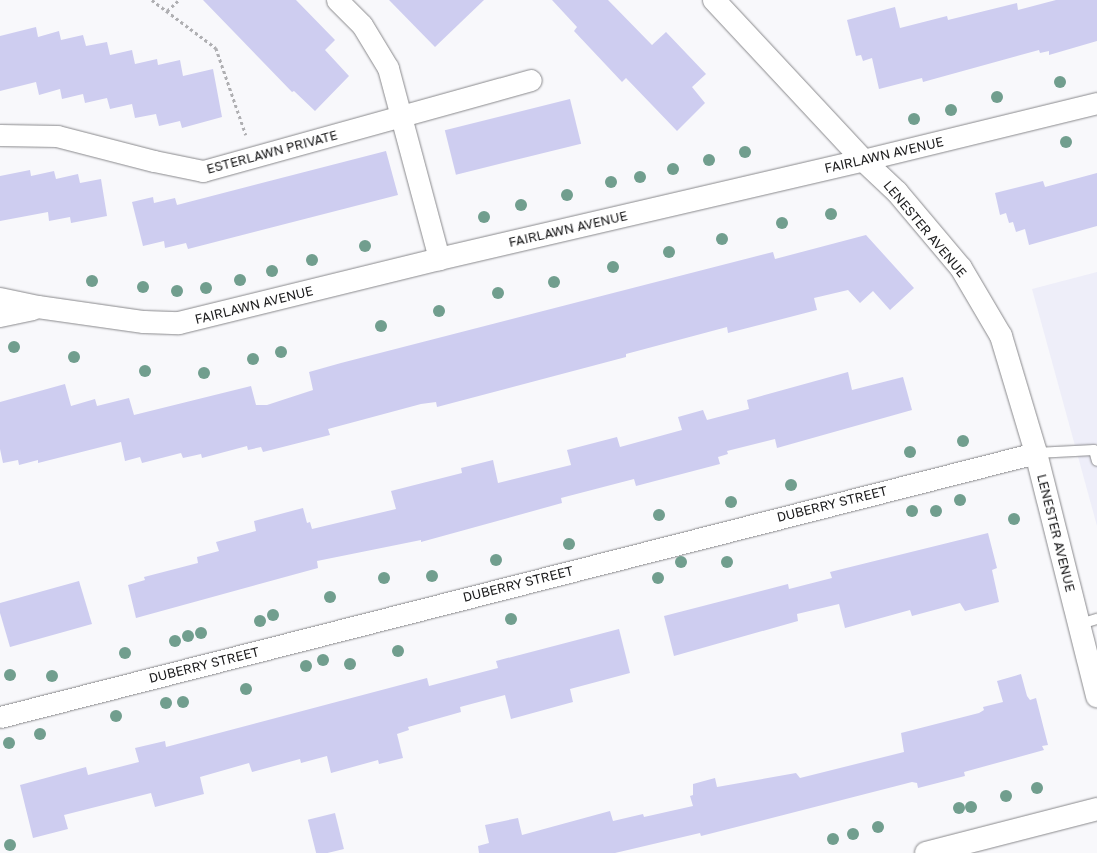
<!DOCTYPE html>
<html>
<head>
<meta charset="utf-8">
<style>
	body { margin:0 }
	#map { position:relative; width:1097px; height:853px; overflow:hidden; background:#f8f8fb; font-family:"Golos Text",sans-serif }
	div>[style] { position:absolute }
	.built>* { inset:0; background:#eeeef9 }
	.building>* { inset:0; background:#cecdf0; transform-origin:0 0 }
	.path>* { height:2.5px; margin-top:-1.25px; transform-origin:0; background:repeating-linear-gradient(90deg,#afafb2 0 3px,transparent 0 6px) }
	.roads { filter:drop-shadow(0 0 1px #89898c) drop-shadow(0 0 1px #89898c) }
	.lane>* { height:10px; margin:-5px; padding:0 5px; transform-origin:5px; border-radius:5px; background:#fff }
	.street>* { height:21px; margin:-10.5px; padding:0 10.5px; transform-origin:10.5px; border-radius:10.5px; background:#fff }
	.secondary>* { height:22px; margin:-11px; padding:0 11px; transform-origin:11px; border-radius:11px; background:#fff }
	.trees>* { width:12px; height:12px; margin:-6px; border-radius:50%; background:#719e8e }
	span { translate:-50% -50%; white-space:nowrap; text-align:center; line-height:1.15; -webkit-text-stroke:3px #fff; paint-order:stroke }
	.street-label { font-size:13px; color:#1b1b1c }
</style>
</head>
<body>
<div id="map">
	<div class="built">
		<div style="clip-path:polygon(1097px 272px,1097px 526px,1032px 289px)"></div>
	</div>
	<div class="building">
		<div style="clip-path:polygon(203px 0,296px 0,335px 40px,325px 50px,349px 76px,315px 111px,294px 91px,292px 92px)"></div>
		<div style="clip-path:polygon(389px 0,484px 0,435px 47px)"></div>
		<div style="clip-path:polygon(552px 0,608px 0,652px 45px,666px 32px,706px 74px,692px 87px,705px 103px,677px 131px,626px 78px,622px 82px,574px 31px,577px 27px)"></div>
		<div style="clip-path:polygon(1056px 0,1097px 0,1097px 41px,1049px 55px,1049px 51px,1040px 53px,1039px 50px,923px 82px,922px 78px,879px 89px,872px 58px,863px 61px,861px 55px,856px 56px,847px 20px,895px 7px,900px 28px,947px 16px,948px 20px,1017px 3px,1018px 10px)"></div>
		<div style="clip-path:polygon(36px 27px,38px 37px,59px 31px,61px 40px,83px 35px,86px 46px,107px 42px,110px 55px,132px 50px,135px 64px,157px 59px,158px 65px,180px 60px,183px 76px,213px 69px,222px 117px,182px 128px,180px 121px,159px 126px,156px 114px,135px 118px,132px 104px,110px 109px,107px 98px,85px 103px,83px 94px,62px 99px,60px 89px,39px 95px,36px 82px,0 91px,0 36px)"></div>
		<div style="left:570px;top:99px;width:46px;height:129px;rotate:76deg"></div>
		<div style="clip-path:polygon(386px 151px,398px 195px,188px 249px,186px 243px,165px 248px,164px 241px,143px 246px,132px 202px,153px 197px,154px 203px,175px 198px,177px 205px)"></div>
		<div style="clip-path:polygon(30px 170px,31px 176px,54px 171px,56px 179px,78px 174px,80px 183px,101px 179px,107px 216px,71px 223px,70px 217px,49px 221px,48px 212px,0 221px,0 176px)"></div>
		<div style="clip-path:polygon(1097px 173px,1097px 226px,1029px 245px,1025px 229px,1016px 232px,1013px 222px,1009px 223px,1006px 213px,1000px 215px,995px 193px,1043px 181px,1045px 187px)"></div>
		<div style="clip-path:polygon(866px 235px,914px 288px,890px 310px,873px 291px,860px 303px,848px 290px,814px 298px,817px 310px,728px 333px,727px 327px,626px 354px,626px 357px,437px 407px,436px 402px,421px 404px,328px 429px,330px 435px,263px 452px,261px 447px,248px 450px,247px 446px,202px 458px,201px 454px,183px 458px,181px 453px,142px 463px,140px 457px,125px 461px,121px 442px,38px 463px,38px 460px,19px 465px,18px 460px,3px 463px,0 449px,0 402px,65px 384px,71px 406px,95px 399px,97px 406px,129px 398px,134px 415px,251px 386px,256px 405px,267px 405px,313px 390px,309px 372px,341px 363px,773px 252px,775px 259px)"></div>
		<div style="clip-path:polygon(848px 372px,852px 390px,903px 377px,912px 410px,777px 448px,775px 439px,727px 451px,728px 454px,718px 457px,720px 464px,636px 486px,634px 479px,561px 498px,562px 503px,421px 542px,421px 540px,317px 561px,318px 568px,136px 618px,128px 585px,145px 580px,144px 577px,198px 563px,197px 557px,219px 551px,216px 542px,256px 531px,254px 521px,303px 508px,307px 523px,310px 522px,312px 529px,396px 509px,391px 491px,462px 473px,461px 468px,493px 460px,498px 483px,571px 465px,567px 450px,617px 437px,620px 447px,682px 430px,678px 417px,703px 410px,707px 420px,749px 409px,747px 400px)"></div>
		<div style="clip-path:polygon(988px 533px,997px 568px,992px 570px,999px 602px,965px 611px,960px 603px,912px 616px,910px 610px,845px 628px,839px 604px,797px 614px,798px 621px,674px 656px,664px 616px,788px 584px,789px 589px,832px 578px,830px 572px)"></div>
		<div style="clip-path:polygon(79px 581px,92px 624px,10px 647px,0 613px,0 603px)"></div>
		<div style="clip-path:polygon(619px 629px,630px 673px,570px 689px,573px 702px,511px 719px,505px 695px,460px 707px,461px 712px,408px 727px,409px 730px,397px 734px,403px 758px,379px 764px,378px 760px,331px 773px,327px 756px,301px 763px,300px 759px,252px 772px,249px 763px,200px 777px,204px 794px,155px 807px,151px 793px,64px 815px,68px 829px,33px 838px,20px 785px,86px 767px,88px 775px,139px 762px,135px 748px,165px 741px,166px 747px,427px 678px,429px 686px,498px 668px,496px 661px)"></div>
		<div style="clip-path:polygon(1021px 674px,1027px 696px,1030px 700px,1036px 698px,1048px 745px,1042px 746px,1044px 750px,964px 772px,965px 776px,918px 788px,917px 783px,912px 782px,701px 836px,700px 833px,615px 853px,479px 853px,478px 846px,489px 843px,485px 825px,518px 818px,522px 835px,610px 811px,613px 821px,643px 814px,644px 817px,693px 806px,690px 796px,693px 795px,693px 784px,715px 778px,717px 787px,796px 773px,800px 778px,904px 752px,901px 733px,979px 713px,984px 710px,983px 707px,1003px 702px,997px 681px)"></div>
		<div style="left:335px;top:813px;width:37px;height:28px;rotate:76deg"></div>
	</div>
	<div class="path">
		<div style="left:152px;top:0;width:80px;rotate:36.9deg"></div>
		<div style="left:216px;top:48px;width:92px;rotate:71deg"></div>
		<div style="left:167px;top:11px;width:16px;rotate:-43deg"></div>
	</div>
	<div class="roads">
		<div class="lane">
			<div style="left:1036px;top:453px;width:58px;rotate:-3deg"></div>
			<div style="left:1094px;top:450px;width:11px;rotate:75deg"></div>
			<div style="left:1077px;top:625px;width:21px;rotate:-17deg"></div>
		</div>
		<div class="street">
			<div style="left:337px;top:0;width:35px;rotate:45deg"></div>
			<div style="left:362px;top:25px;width:50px;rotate:58.8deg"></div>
			<div style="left:388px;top:68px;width:198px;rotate:75deg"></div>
			<div style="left:0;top:135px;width:57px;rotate:1deg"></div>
			<div style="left:57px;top:136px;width:100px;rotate:14.5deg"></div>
			<div style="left:154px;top:161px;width:50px;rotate:11.5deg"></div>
			<div style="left:203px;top:171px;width:340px;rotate:-15.5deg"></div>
			<div style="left:863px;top:160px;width:241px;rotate:-13.7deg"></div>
			<div style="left:0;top:717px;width:1069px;rotate:-14.3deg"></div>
		</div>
		<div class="secondary">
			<div style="left:714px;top:0;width:219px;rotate:47deg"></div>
			<div style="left:863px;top:160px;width:47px;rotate:43.3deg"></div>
			<div style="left:897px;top:192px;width:99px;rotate:49.9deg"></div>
			<div style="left:961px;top:268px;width:79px;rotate:59.5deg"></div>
			<div style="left:1001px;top:336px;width:122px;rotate:73.3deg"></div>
			<div style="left:1036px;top:453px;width:251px;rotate:75.9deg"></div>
			<div style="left:0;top:299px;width:39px;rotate:12deg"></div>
			<div style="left:38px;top:307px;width:107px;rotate:8.1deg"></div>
			<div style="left:144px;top:322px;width:35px;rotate:2deg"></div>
			<div style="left:179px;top:323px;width:268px;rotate:-13.8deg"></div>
			<div style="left:439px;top:259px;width:435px;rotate:-13.1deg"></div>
			<div style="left:0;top:316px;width:33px;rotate:-12deg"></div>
			<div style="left:926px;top:853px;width:177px;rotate:-14.4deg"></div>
		</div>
	</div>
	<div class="trees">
		<div style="left:1060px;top:82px"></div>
		<div style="left:997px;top:97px"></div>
		<div style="left:951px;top:110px"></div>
		<div style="left:914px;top:119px"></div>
		<div style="left:1066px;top:142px"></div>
		<div style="left:745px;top:152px"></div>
		<div style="left:709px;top:160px"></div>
		<div style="left:673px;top:169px"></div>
		<div style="left:640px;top:177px"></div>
		<div style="left:611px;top:182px"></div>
		<div style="left:567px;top:195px"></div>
		<div style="left:521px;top:205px"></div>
		<div style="left:831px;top:214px"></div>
		<div style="left:484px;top:217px"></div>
		<div style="left:782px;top:223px"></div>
		<div style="left:722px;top:239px"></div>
		<div style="left:365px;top:246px"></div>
		<div style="left:669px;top:252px"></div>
		<div style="left:312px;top:260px"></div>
		<div style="left:613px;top:267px"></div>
		<div style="left:272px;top:271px"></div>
		<div style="left:240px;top:280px"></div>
		<div style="left:92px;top:281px"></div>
		<div style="left:554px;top:282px"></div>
		<div style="left:143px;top:287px"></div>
		<div style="left:206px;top:288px"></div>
		<div style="left:177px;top:291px"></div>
		<div style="left:498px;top:293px"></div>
		<div style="left:439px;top:311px"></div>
		<div style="left:381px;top:326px"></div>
		<div style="left:14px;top:347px"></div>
		<div style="left:281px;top:352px"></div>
		<div style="left:74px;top:357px"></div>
		<div style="left:253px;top:359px"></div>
		<div style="left:145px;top:371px"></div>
		<div style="left:204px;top:373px"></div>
		<div style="left:963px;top:441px"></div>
		<div style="left:910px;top:452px"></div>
		<div style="left:791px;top:485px"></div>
		<div style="left:960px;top:500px"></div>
		<div style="left:731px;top:502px"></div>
		<div style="left:912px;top:511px"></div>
		<div style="left:936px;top:511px"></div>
		<div style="left:659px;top:515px"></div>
		<div style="left:1014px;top:519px"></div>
		<div style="left:569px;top:544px"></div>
		<div style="left:496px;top:560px"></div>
		<div style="left:681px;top:562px"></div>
		<div style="left:727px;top:562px"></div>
		<div style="left:432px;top:576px"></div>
		<div style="left:384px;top:578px"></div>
		<div style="left:658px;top:578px"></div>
		<div style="left:330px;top:597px"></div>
		<div style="left:273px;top:615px"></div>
		<div style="left:511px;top:619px"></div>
		<div style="left:260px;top:621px"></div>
		<div style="left:201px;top:633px"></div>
		<div style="left:188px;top:636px"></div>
		<div style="left:175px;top:641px"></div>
		<div style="left:398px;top:651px"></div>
		<div style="left:125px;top:653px"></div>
		<div style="left:323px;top:660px"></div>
		<div style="left:350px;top:664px"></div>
		<div style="left:306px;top:666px"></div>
		<div style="left:10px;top:675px"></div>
		<div style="left:52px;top:676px"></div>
		<div style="left:246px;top:689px"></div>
		<div style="left:183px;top:702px"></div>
		<div style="left:166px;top:703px"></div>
		<div style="left:116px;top:716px"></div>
		<div style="left:40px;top:734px"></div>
		<div style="left:9px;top:743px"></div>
		<div style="left:1037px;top:788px"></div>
		<div style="left:1006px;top:796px"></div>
		<div style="left:971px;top:807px"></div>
		<div style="left:959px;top:808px"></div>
		<div style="left:878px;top:827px"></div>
		<div style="left:853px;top:834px"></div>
		<div style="left:833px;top:839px"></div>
		<div style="left:10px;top:845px"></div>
	</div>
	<div class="street-label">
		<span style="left:272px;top:152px;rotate:-15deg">ESTERLAWN PRIVATE</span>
		<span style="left:884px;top:155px;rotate:-13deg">FAIRLAWN AVENUE</span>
		<span style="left:568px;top:229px;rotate:-13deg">FAIRLAWN AVENUE</span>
		<span style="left:925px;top:229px;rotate:50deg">LENESTER AVENUE</span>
		<span style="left:254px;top:305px;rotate:-14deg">FAIRLAWN AVENUE</span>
		<span style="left:832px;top:504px;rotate:-14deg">DUBERRY STREET</span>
		<span style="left:1056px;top:533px;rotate:76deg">LENESTER AVENUE</span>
		<span style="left:518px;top:584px;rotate:-14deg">DUBERRY STREET</span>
		<span style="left:204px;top:665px;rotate:-14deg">DUBERRY STREET</span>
	</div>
</div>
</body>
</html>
